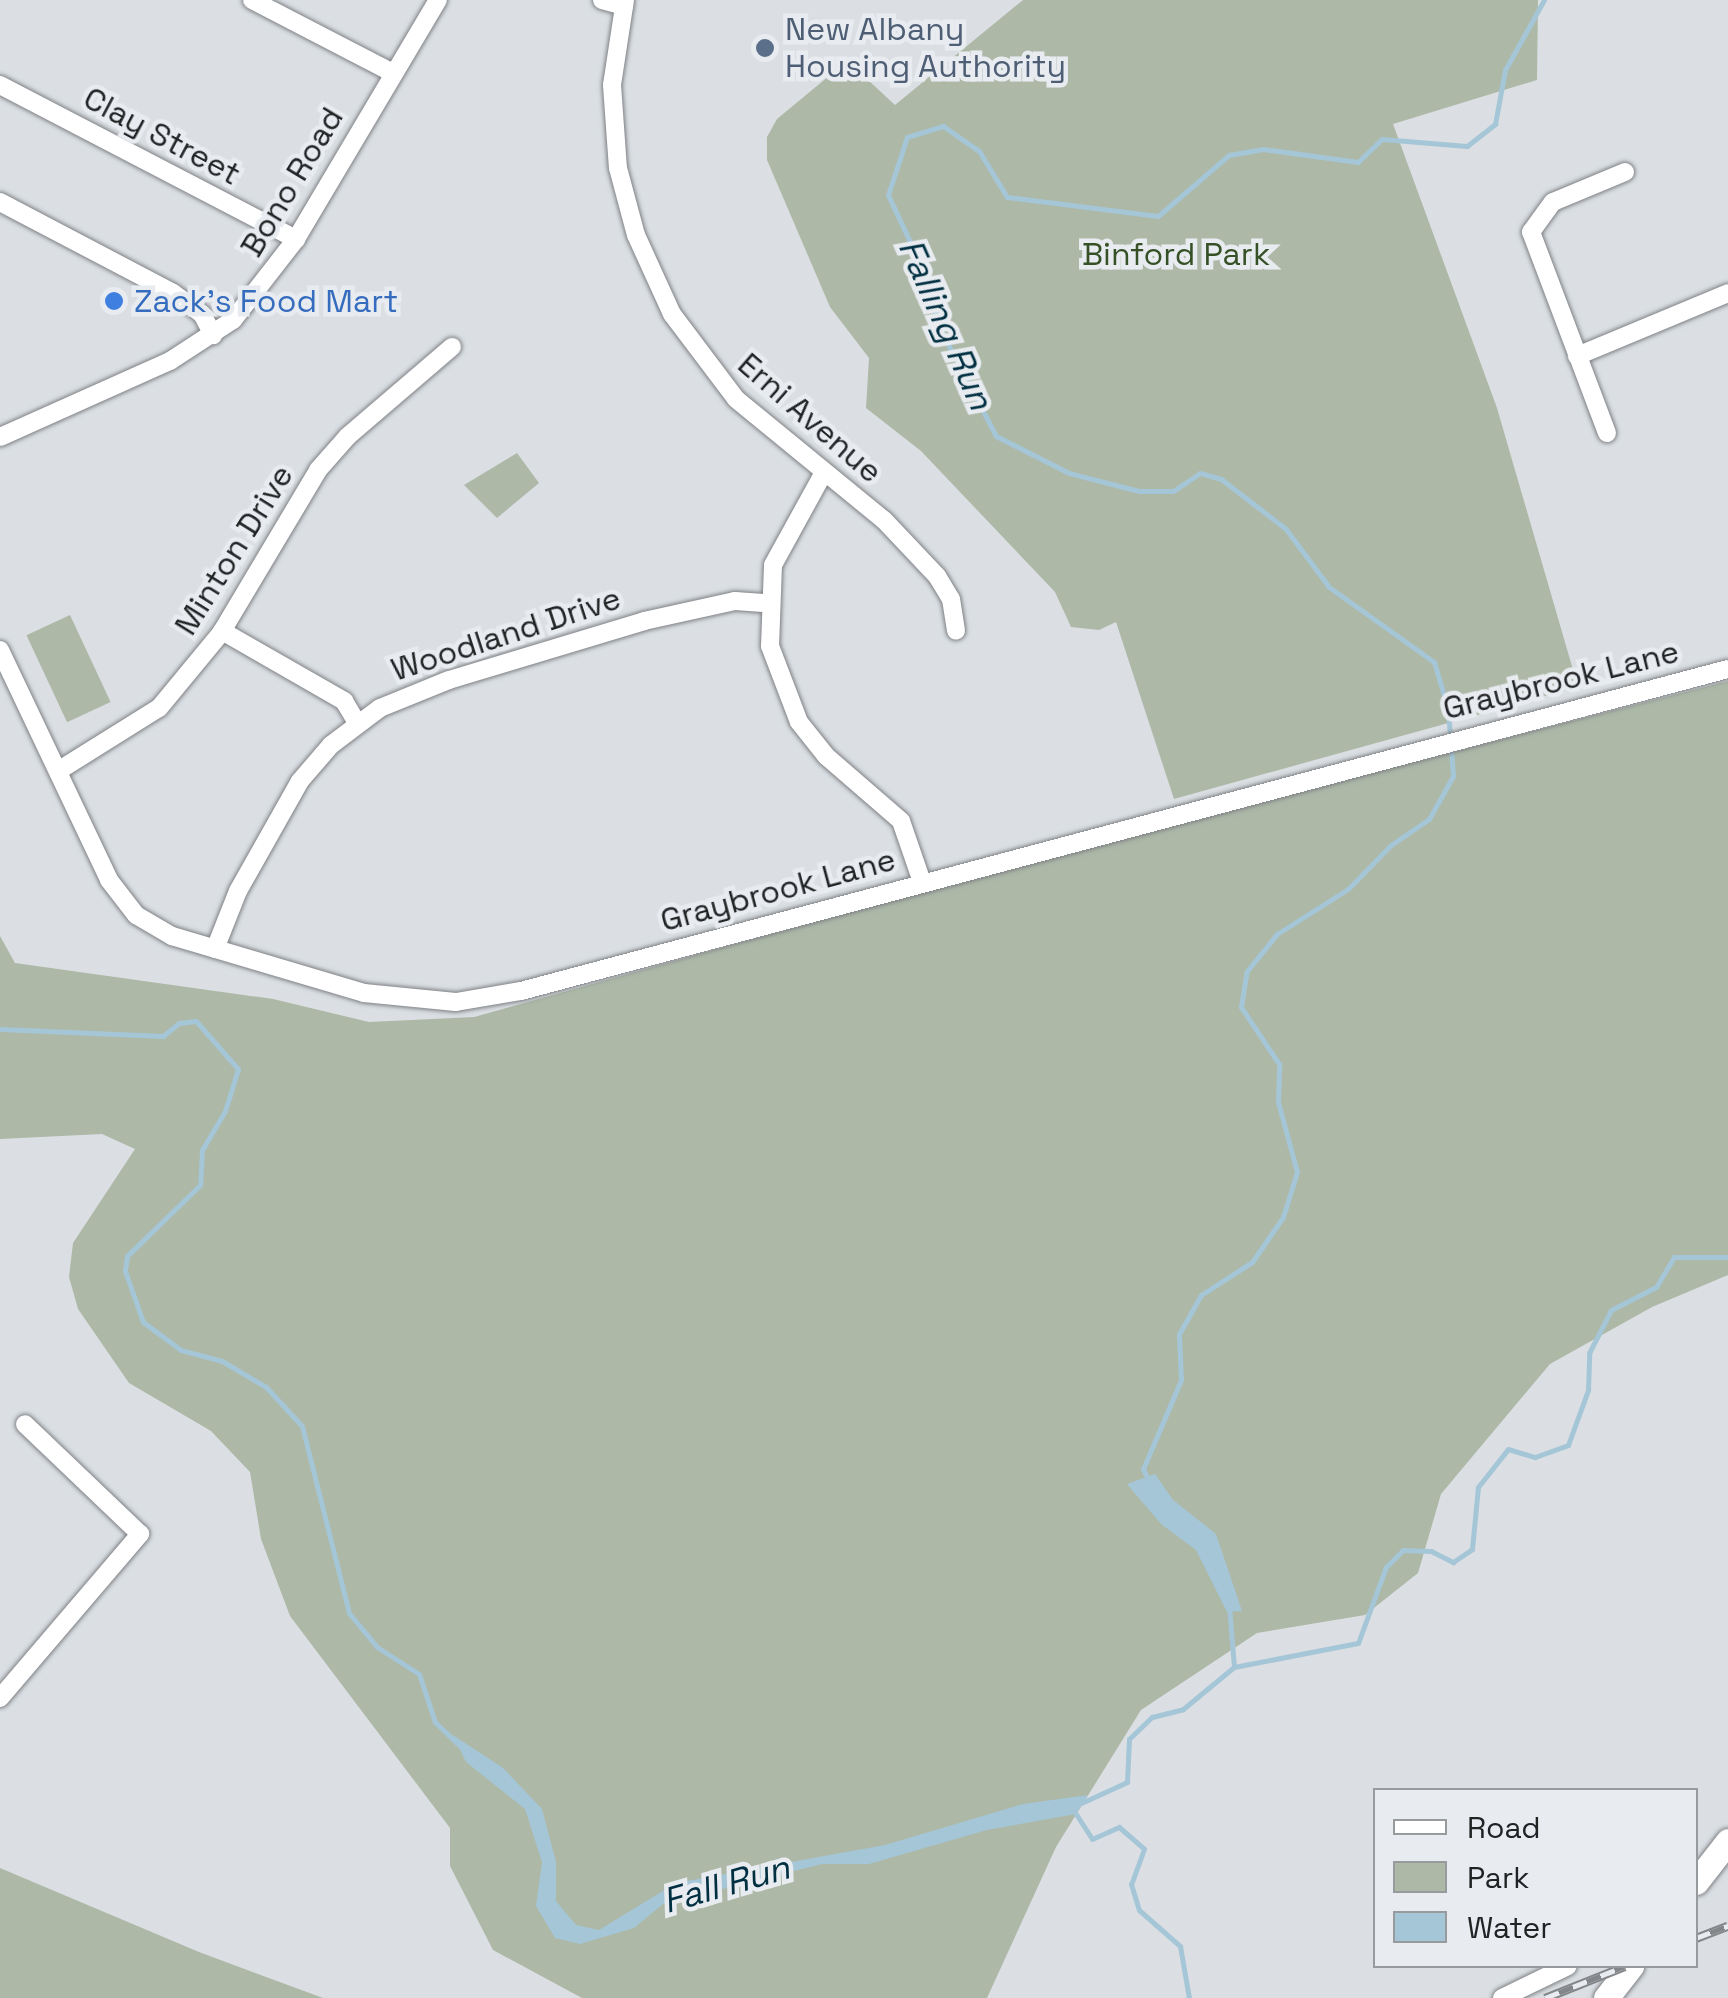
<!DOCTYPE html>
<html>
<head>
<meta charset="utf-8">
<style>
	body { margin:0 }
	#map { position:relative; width:1728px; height:1998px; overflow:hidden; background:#dbdfe3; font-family:"Space Grotesk",sans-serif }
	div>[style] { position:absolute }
	.green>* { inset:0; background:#adb8a7; transform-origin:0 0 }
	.water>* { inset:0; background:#a5c6d7 }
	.stream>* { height:5px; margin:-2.5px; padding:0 2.5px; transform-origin:2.5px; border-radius:2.5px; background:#a5c6d7 }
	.roads { filter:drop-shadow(0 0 2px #7e8185) drop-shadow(0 0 2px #7e8185) }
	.street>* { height:18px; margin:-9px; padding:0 9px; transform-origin:9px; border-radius:9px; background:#fff }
	.secondary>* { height:25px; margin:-12.5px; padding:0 12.5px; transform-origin:12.5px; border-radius:12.5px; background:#fff }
	.rail>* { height:9px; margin-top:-4.5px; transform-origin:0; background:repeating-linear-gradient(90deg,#e8ecf0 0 15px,#84878a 0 30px); box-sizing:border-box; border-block:2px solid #84878a }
	.dots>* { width:28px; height:28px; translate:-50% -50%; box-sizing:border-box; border:5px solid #e8ecf0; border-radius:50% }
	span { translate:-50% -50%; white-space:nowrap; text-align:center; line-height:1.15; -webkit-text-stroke:9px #e8ecf0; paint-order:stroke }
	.service-label { font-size:32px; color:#4e5e75 }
	.left { translate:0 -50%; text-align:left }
	.street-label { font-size:32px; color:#212224 }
	.park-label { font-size:32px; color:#375127 }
	.shop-label { font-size:32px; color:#366cbe }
	.water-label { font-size:35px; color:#002f41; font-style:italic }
	.legend { position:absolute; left:1373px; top:1788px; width:325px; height:180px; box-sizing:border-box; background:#e8ecf0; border:2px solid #989b9e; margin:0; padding:12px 18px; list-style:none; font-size:30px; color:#212224 }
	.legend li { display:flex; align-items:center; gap:20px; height:50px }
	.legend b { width:50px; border:2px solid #989b9e }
</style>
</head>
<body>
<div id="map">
	<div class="green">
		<div style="clip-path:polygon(1023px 0,1538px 0,1537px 80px,1393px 124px,1497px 408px,1578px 687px,1174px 799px,1116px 622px,1099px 630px,1071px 627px,1055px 592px,921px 451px,866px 408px,869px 358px,830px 307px,767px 160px,767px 137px,777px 119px,835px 71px,854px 67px,895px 105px)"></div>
		<div style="clip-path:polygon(517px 453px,539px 483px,497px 518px,464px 485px)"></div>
		<div style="left:70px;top:615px;width:96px;height:48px;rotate:65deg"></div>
		<div style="clip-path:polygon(1728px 681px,1728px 1275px,1652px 1307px,1550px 1364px,1441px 1494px,1418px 1573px,1365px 1615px,1257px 1633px,1141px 1710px,1056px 1847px,987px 1998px,582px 1998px,493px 1950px,450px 1866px,450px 1828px,290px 1616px,261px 1539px,250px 1472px,211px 1431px,129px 1383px,78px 1309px,69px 1277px,73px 1243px,135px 1149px,102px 1134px,0 1139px,0 936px,15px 963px,273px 999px,369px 1022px,474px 1017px,1057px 854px)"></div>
		<div style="clip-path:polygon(0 1868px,199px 1952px,323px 1998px,0 1998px)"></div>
	</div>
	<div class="water">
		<div style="clip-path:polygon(1155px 1474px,1173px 1500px,1216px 1534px,1242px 1611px,1227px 1612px,1196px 1550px,1161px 1524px,1127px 1484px)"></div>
		<div style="clip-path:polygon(453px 1735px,503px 1768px,542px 1809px,556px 1862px,556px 1901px,576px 1925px,599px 1930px,676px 1883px,885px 1845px,1023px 1804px,1088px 1795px,1076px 1814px,987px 1830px,869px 1864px,822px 1864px,663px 1904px,634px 1928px,580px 1944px,555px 1938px,536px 1906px,542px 1862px,525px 1809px,466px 1762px)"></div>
	</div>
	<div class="stream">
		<div style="left:0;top:1029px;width:163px;rotate:2.5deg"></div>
		<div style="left:163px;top:1036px;width:21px;rotate:-39deg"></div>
		<div style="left:179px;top:1023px;width:17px;rotate:-7deg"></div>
		<div style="left:196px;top:1021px;width:64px;rotate:48.8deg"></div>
		<div style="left:238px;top:1069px;width:44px;rotate:107.2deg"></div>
		<div style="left:225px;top:1111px;width:45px;rotate:120.5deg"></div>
		<div style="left:202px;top:1150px;width:35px;rotate:93deg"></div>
		<div style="left:200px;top:1185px;width:102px;rotate:135.8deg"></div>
		<div style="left:127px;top:1256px;width:15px;rotate:98deg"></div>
		<div style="left:125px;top:1271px;width:54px;rotate:70.6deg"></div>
		<div style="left:143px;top:1322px;width:47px;rotate:36.4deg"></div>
		<div style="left:181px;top:1350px;width:42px;rotate:15deg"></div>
		<div style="left:222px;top:1361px;width:51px;rotate:30.6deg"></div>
		<div style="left:266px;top:1387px;width:53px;rotate:47.3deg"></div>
		<div style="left:302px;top:1426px;width:193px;rotate:75.9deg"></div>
		<div style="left:349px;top:1613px;width:44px;rotate:50.5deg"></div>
		<div style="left:377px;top:1647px;width:50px;rotate:32.7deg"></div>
		<div style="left:419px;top:1674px;width:51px;rotate:71.6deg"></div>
		<div style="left:435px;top:1722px;width:36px;rotate:44deg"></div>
		<div style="left:1149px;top:1481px;width:13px;rotate:-117deg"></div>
		<div style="left:1143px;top:1469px;width:97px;rotate:-66.9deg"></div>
		<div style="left:1181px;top:1380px;width:46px;rotate:-92.5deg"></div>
		<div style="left:1179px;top:1334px;width:45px;rotate:-60.6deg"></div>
		<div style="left:1201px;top:1295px;width:61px;rotate:-32.9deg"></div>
		<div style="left:1252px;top:1262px;width:55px;rotate:-55.4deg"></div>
		<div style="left:1283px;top:1217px;width:47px;rotate:-72.7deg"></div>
		<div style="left:1297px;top:1172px;width:73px;rotate:-105.2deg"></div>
		<div style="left:1278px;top:1102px;width:38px;rotate:-88deg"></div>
		<div style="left:1279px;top:1064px;width:69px;rotate:-123.7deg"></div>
		<div style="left:1241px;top:1007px;width:36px;rotate:-81deg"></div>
		<div style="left:1247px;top:971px;width:48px;rotate:-51deg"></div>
		<div style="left:1277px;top:934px;width:84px;rotate:-32.4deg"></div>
		<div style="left:1348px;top:889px;width:62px;rotate:-45.7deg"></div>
		<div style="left:1391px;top:845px;width:46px;rotate:-34.4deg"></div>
		<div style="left:1429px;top:819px;width:49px;rotate:-60.8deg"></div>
		<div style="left:1453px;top:776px;width:67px;rotate:-94.3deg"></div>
		<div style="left:1448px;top:709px;width:49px;rotate:-106.6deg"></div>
		<div style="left:1434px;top:662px;width:129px;rotate:-144.5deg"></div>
		<div style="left:1329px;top:587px;width:72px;rotate:-126.6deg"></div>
		<div style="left:1286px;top:529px;width:82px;rotate:-142.4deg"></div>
		<div style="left:1221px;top:479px;width:22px;rotate:-164deg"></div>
		<div style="left:1200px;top:473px;width:32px;rotate:146deg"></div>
		<div style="left:1173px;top:491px;width:34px;rotate:180deg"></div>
		<div style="left:1139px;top:491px;width:72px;rotate:-165.6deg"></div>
		<div style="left:1069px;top:473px;width:82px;rotate:-153.1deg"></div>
		<div style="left:996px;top:436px;width:123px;rotate:-117.6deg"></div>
		<div style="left:939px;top:327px;width:67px;rotate:-106.5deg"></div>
		<div style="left:920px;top:263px;width:75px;rotate:-115.2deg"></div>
		<div style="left:888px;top:195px;width:61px;rotate:-71.9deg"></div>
		<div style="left:907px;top:137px;width:38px;rotate:-17deg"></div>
		<div style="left:943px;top:126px;width:44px;rotate:34.8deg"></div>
		<div style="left:979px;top:151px;width:54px;rotate:58.7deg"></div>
		<div style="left:1007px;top:197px;width:152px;rotate:7.2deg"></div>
		<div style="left:1158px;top:216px;width:94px;rotate:-40.7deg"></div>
		<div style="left:1229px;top:155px;width:35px;rotate:-10deg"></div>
		<div style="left:1263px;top:149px;width:96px;rotate:7.8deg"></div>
		<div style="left:1358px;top:162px;width:33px;rotate:-44deg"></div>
		<div style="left:1382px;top:139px;width:85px;rotate:4.7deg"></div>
		<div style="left:1467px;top:146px;width:36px;rotate:-38deg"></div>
		<div style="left:1495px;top:124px;width:55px;rotate:-79.5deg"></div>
		<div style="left:1505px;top:70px;width:80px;rotate:-60.9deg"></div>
		<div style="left:1229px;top:1606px;width:61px;rotate:85.3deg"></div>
		<div style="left:1079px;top:1804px;width:53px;rotate:-24.6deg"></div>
		<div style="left:1127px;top:1782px;width:43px;rotate:-87.3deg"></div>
		<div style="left:1129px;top:1739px;width:32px;rotate:-44deg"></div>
		<div style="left:1152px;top:1717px;width:32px;rotate:-14deg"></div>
		<div style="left:1183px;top:1709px;width:66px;rotate:-39.5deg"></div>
		<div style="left:1234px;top:1667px;width:126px;rotate:-11deg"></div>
		<div style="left:1358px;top:1643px;width:81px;rotate:-69.8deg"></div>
		<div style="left:1386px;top:1567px;width:24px;rotate:-45deg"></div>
		<div style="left:1403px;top:1550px;width:28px;rotate:2deg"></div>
		<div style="left:1431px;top:1551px;width:25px;rotate:27deg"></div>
		<div style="left:1453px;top:1562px;width:23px;rotate:-34deg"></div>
		<div style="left:1472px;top:1549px;width:62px;rotate:-84.5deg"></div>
		<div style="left:1478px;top:1487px;width:48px;rotate:-51.7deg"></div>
		<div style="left:1508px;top:1449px;width:28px;rotate:17deg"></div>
		<div style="left:1535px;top:1457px;width:35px;rotate:-20deg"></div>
		<div style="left:1568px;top:1445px;width:59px;rotate:-70deg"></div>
		<div style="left:1588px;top:1390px;width:37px;rotate:-88deg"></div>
		<div style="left:1589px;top:1353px;width:48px;rotate:-62.9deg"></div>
		<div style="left:1611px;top:1310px;width:51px;rotate:-27.1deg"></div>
		<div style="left:1656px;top:1287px;width:35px;rotate:-59deg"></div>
		<div style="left:1674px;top:1257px;width:54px"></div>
		<div style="left:1074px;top:1811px;width:33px;rotate:57deg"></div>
		<div style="left:1092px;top:1839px;width:30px;rotate:-24deg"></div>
		<div style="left:1119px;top:1827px;width:33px;rotate:41deg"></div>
		<div style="left:1144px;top:1849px;width:37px;rotate:110deg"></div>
		<div style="left:1131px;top:1884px;width:27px;rotate:73deg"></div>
		<div style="left:1139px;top:1910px;width:55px;rotate:41.3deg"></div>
		<div style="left:1180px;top:1946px;width:53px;rotate:80.2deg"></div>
	</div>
	<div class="roads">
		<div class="street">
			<div style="left:252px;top:0;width:159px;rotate:27.4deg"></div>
			<div style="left:602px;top:0;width:23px;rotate:15deg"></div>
			<div style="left:625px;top:0;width:86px;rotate:98.7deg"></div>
			<div style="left:612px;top:85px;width:83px;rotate:85.9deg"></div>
			<div style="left:618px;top:168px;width:69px;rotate:75deg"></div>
			<div style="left:636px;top:235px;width:87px;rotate:65.5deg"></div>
			<div style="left:672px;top:314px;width:106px;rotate:53deg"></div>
			<div style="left:736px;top:399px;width:191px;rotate:39.3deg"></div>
			<div style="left:884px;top:520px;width:77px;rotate:46.6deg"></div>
			<div style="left:937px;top:576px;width:27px;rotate:59deg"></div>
			<div style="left:951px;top:599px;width:32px;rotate:81deg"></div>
			<div style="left:0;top:85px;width:334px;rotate:27.5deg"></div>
			<div style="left:0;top:202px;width:195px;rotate:27.7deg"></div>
			<div style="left:173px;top:293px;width:36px;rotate:36deg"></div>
			<div style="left:202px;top:314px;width:24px;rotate:62deg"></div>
			<div style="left:1577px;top:356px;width:164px;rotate:-22.6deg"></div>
			<div style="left:1607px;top:433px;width:215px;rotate:-110.7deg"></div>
			<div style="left:1531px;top:232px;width:37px;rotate:-54deg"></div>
			<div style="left:1553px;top:202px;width:78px;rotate:-22.6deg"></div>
			<div style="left:0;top:437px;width:186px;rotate:-24.1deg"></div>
			<div style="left:170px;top:361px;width:75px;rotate:-33.1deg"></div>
			<div style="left:233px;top:320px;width:103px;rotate:-52.1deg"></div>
			<div style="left:296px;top:239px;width:278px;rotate:-59.3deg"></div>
			<div style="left:823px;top:474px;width:104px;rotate:118.8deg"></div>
			<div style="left:773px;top:565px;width:81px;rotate:92.1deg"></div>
			<div style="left:770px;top:646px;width:81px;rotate:69.1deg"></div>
			<div style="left:799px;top:722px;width:43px;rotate:51.5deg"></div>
			<div style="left:826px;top:756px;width:99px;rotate:40.9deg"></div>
			<div style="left:901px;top:821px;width:65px;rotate:71deg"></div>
			<div style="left:222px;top:631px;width:141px;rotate:29.8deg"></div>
			<div style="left:344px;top:701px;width:26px;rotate:59deg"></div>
			<div style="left:0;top:650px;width:255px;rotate:64.6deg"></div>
			<div style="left:109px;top:880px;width:44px;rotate:52.4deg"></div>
			<div style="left:136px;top:915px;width:42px;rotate:30.3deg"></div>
			<div style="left:172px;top:936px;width:200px;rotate:16.5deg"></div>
			<div style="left:364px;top:993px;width:92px;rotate:5.6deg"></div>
			<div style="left:456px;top:1002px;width:66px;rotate:-9.6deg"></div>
			<div style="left:521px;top:991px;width:1249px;rotate:-14.94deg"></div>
			<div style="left:58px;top:771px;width:119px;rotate:-32deg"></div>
			<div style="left:159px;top:708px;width:97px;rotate:-50.4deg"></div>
			<div style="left:221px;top:633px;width:190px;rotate:-59.2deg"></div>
			<div style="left:318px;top:470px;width:45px;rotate:-48.6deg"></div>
			<div style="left:348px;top:436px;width:137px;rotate:-40.6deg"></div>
			<div style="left:215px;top:949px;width:62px;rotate:-68.4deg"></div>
			<div style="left:238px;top:891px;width:126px;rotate:-60.6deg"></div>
			<div style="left:300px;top:781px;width:48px;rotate:-49.3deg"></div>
			<div style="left:331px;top:745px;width:61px;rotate:-37.1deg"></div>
			<div style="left:380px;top:708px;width:74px;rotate:-22.1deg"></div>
			<div style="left:449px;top:680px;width:204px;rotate:-16.8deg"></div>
			<div style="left:644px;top:621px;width:93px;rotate:-12.4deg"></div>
			<div style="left:735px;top:601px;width:32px;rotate:4deg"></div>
			<div style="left:0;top:1698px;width:216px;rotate:-49.5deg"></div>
			<div style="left:140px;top:1534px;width:159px;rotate:-136.3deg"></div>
			<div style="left:1502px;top:1998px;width:73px;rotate:-25.9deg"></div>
		</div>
		<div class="secondary">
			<div style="left:1696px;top:1882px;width:52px;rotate:-52deg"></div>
			<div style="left:1606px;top:1998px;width:41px;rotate:-52deg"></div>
		</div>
	</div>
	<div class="rail">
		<div style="left:1696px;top:1938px;width:34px;rotate:-21deg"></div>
		<div style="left:1545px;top:1998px;width:86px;rotate:-21.8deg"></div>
	</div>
	<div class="dots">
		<div style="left:765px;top:48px;background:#5c6f8a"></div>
		<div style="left:114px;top:301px;background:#3f7fe0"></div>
	</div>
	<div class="service-label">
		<span class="left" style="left:785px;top:48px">New Albany<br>Housing Authority</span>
	</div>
	<div class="street-label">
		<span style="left:162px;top:136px;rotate:28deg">Clay Street</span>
		<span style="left:292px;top:182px;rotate:-59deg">Bono Road</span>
		<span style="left:810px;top:418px;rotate:41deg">Erni Avenue</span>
		<span style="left:234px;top:550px;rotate:-58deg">Minton Drive</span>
		<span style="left:506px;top:634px;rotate:-18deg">Woodland Drive</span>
		<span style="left:1561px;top:680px;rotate:-14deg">Graybrook Lane</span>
		<span style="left:778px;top:890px;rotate:-15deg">Graybrook Lane</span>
	</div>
	<div class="park-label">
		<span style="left:1176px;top:254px">Binford Park</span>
	</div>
	<div class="shop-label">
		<span class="left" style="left:134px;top:301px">Zack's Food Mart</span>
	</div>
	<div class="water-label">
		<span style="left:946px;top:324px;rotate:66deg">Falling Run</span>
		<span style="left:726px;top:1884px;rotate:-16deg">Fall Run</span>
	</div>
	<ul class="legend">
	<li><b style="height:12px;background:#fff"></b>Road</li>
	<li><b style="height:28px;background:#adb8a7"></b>Park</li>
	<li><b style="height:28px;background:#a5c6d7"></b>Water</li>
	</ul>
</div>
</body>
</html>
